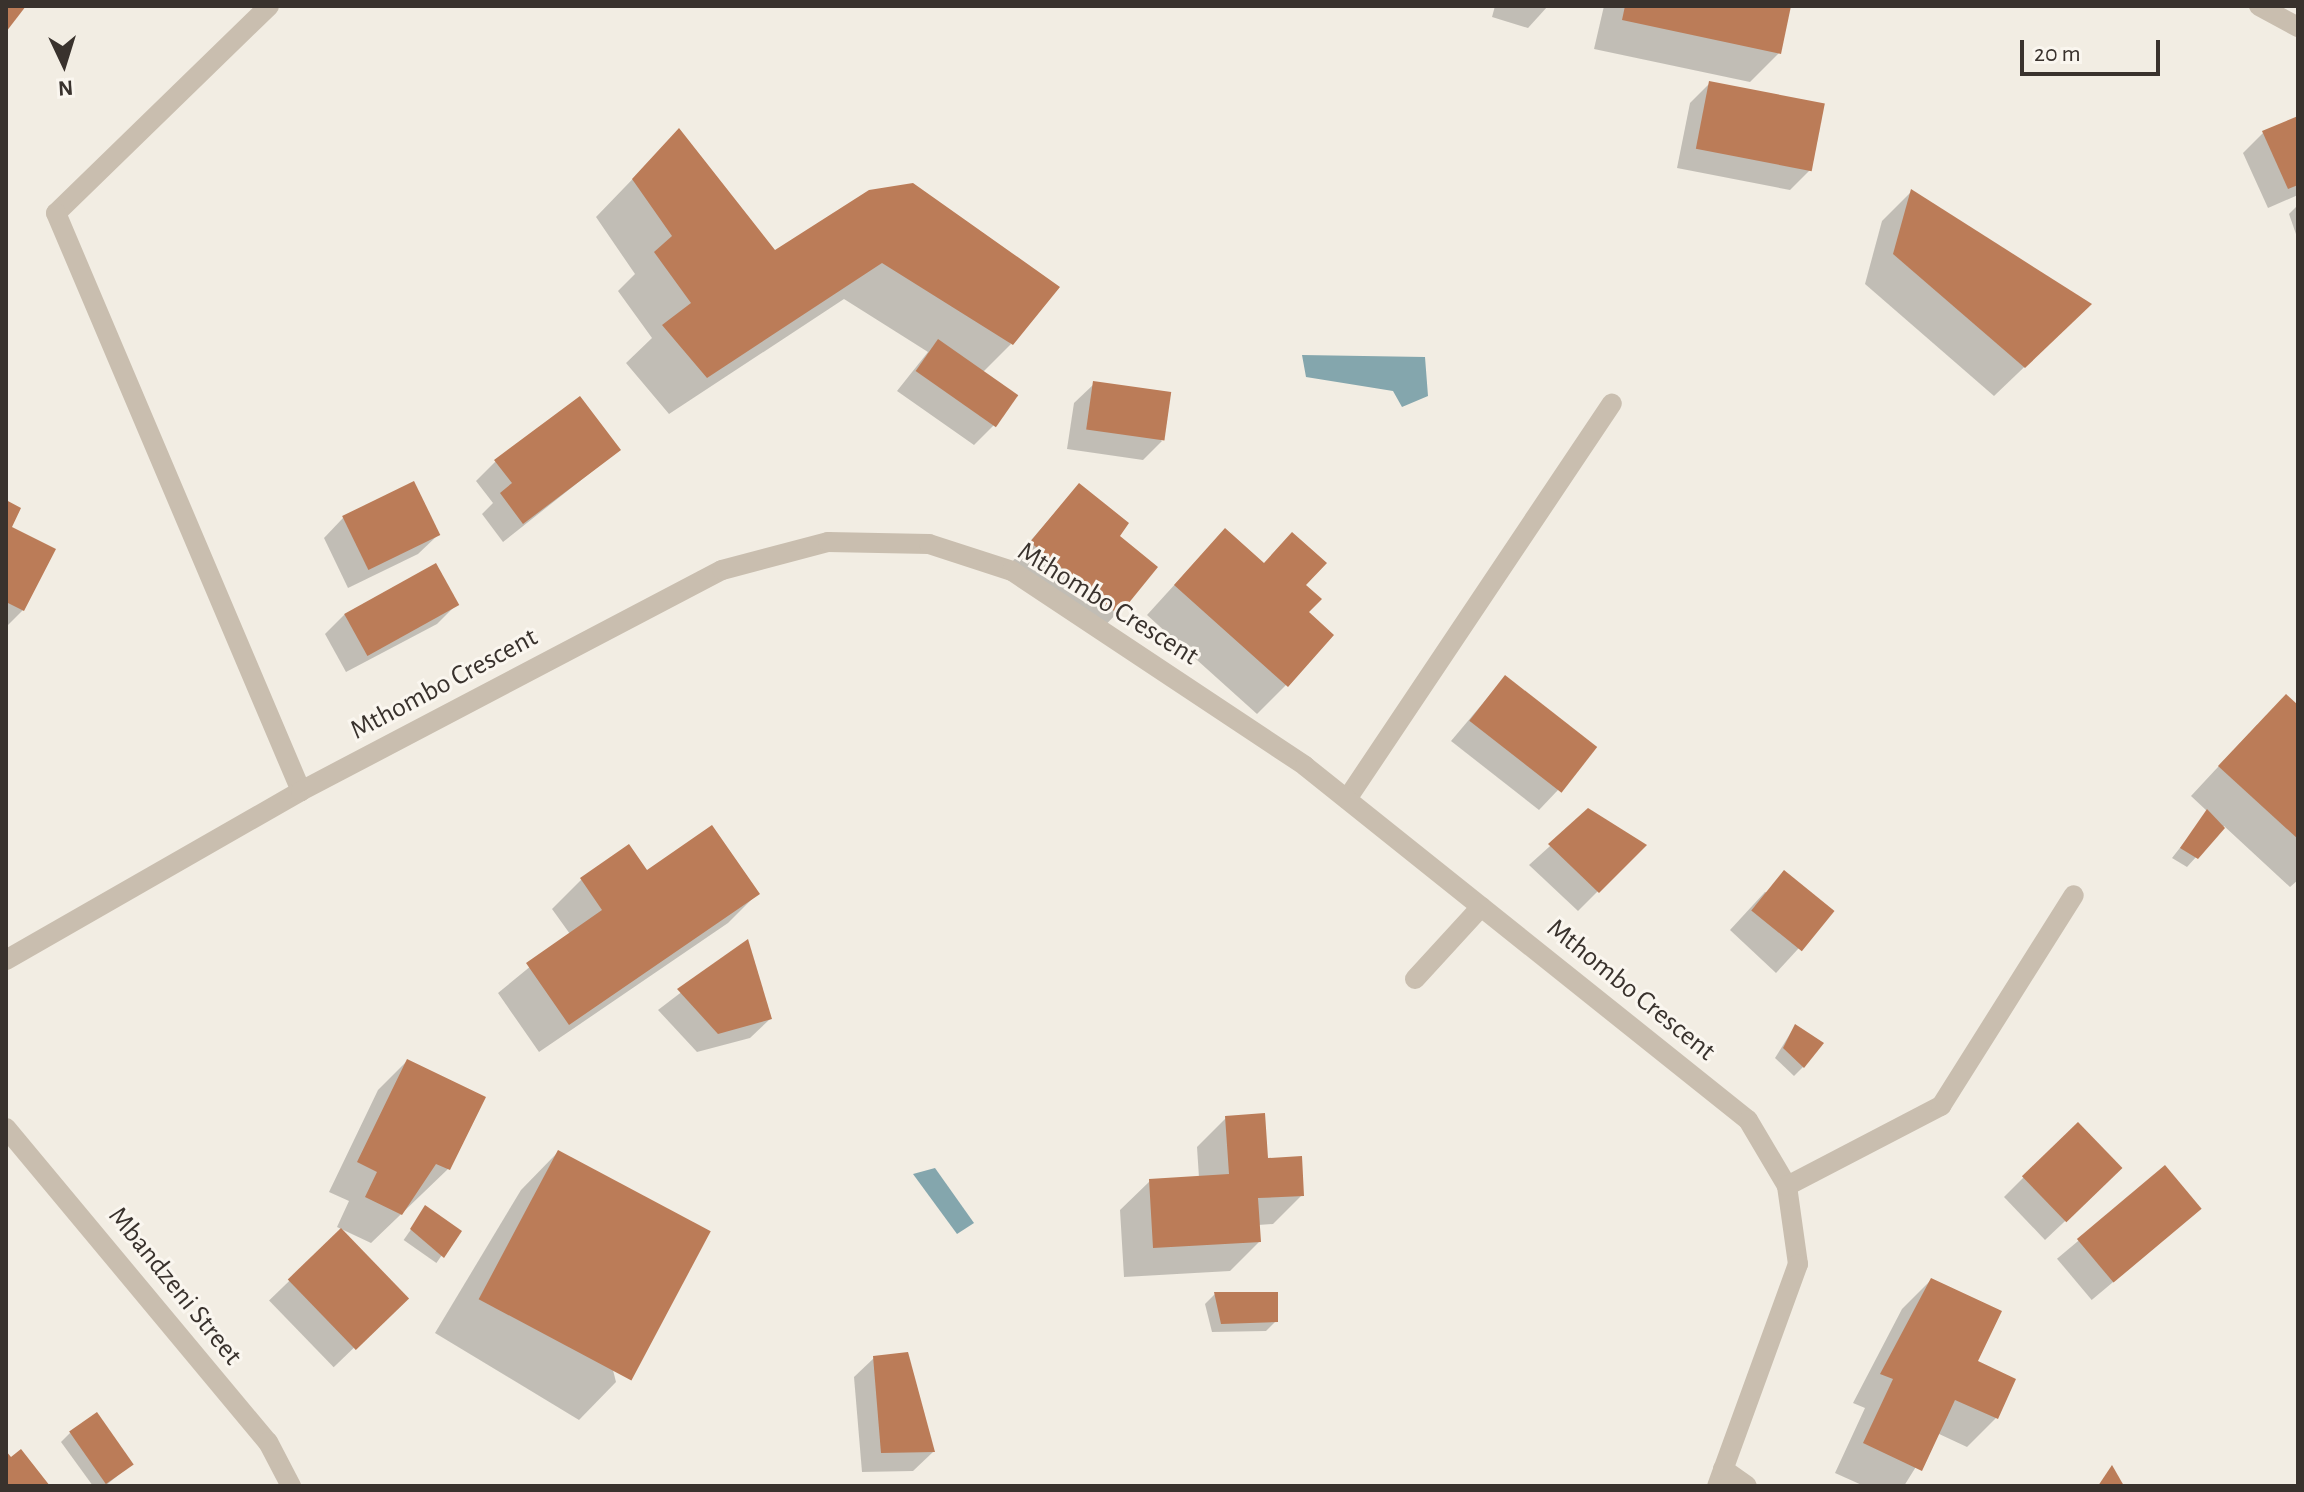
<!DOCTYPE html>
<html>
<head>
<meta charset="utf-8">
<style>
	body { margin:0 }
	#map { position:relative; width:2304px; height:1492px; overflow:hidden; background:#f2ede3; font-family:"Alegreya Sans",sans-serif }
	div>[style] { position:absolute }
	.water>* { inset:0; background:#84a6ad }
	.shadow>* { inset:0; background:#0003; transform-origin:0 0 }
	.building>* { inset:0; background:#bb7c58; transform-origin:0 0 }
	.street>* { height:20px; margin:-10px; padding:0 10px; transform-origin:10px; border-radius:10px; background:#c9beaf }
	span { translate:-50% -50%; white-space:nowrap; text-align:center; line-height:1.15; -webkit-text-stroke:6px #faf6ef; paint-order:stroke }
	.street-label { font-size:28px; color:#39322d }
	.frame { position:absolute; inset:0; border:8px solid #39322d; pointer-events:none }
	.north { position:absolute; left:24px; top:24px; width:80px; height:80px; -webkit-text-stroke:6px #faf6ef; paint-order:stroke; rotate:176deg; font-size:22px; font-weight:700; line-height:32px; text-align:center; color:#39322d }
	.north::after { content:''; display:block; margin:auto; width:28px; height:36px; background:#39322d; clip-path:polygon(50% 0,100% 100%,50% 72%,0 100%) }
	.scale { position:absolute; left:2020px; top:40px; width:140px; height:36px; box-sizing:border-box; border:4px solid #39322d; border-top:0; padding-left:10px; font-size:24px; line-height:28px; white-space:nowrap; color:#39322d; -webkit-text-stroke:6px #faf6ef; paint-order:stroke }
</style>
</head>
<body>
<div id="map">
	<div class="water">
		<div style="clip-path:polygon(1302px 355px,1425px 357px,1428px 396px,1402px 407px,1393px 391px,1306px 377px)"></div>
		<div style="clip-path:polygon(935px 1168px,974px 1223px,957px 1234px,913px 1174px)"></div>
	</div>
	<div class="shadow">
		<div style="clip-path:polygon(1495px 6px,1548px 6px,1528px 28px,1492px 17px)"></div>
		<div style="clip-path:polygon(1604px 6px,1789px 6px,1779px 53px,1750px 82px,1594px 49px)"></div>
		<div style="clip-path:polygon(1710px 83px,1810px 170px,1790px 190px,1677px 168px,1690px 103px)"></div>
		<div style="clip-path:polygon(2298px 118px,2298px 195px,2268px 208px,2243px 153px,2263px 133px)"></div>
		<div style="clip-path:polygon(679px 131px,775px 253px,870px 192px,1011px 344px,982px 373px,1015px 396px,993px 426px,974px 445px,897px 391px,928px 352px,844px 299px,669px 414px,626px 363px,652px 338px,618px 291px,635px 274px,596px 217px)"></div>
		<div style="clip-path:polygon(1911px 192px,2060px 333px,1994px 396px,1865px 284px,1882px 221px)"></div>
		<div style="clip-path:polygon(2298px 205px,2298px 236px,2297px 237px,2289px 214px)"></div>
		<div style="clip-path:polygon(1094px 384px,1162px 441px,1143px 460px,1067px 449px,1074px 403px)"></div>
		<div style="clip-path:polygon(619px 450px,503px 542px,482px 514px,493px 503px,476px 481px,496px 461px)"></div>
		<div style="clip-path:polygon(1079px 485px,1117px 536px,1117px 613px,1098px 633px,1012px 562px)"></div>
		<div style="clip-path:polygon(6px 502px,23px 610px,6px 627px)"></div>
		<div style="clip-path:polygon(343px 518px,438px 535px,418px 554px,348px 588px,324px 538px)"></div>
		<div style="clip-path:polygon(1197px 560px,1262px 565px,1304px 585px,1306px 612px,1286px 685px,1257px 714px,1147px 615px)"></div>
		<div style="clip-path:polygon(456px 605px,437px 624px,346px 672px,325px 634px,345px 614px)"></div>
		<div style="clip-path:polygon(1505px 677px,1558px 790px,1539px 810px,1451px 741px)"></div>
		<div style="clip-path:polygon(2298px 708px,2298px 880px,2290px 887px,2224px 826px,2187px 867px,2172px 858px,2208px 812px,2191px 796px,2257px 725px)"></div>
		<div style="clip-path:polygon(1589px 811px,1644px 845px,1578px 911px,1529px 865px)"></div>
		<div style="clip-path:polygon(646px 872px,757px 894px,728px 923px,539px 1052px,498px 993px,570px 934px,552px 909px,581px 880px)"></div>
		<div style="clip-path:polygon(1765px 892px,1832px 912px,1776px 973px,1730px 930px)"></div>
		<div style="clip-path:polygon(747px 942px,770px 1019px,750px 1038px,697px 1052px,658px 1010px)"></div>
		<div style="clip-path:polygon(1795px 1026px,1803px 1067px,1794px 1076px,1775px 1058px)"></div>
		<div style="clip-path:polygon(407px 1061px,483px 1097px,448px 1169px,371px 1243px,337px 1227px,349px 1201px,329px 1192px,378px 1090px)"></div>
		<div style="clip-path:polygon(1226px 1118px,1302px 1195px,1273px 1224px,1258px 1225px,1259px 1242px,1230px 1271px,1124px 1277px,1120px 1210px,1150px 1181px,1199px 1178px,1197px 1147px)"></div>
		<div style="clip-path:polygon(558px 1152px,616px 1382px,579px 1420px,435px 1333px,521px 1190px)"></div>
		<div style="left:2165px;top:1168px;width:54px;height:141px;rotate:50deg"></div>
		<div style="clip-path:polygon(2024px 1177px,2100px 1188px,2045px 1240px,2004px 1197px)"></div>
		<div style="left:426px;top:1208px;width:40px;height:39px;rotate:35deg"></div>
		<div style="left:341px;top:1231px;width:93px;height:100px;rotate:46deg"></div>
		<div style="clip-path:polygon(1931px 1280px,1996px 1418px,1967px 1447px,1937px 1433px,1904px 1486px,1864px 1486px,1835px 1473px,1865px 1408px,1853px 1403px,1902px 1309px)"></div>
		<div style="clip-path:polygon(1215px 1294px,1276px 1321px,1266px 1331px,1212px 1332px,1205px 1304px)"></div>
		<div style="clip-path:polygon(874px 1358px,933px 1452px,913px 1471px,862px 1472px,854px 1377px)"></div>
		<div style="clip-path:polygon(70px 1433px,132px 1464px,105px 1486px,93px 1486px,61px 1442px)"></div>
	</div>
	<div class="building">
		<div style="clip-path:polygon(6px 6px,26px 6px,6px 32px)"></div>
		<div style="clip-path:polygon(1625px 6px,1791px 6px,1781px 54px,1622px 20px)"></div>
		<div style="left:1709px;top:81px;width:118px;height:69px;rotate:11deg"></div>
		<div style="clip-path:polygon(2298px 116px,2298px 185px,2288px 189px,2262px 131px)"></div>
		<div style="clip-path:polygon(679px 128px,775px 250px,869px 190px,913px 183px,1060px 287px,1013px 345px,882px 263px,707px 378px,662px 325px,691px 303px,654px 252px,672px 236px,632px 179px)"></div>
		<div style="clip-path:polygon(1911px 189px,2092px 304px,2025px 368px,1893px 254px)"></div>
		<div style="left:938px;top:339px;width:98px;height:39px;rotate:35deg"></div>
		<div style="left:1093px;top:381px;width:79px;height:49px;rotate:8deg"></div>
		<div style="clip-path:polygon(580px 396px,621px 450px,523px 524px,500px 493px,512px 483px,494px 460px)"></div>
		<div style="left:414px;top:481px;width:60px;height:80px;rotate:64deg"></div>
		<div style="clip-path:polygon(1079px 483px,1129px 523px,1120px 536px,1158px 567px,1119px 615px,1030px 542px)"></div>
		<div style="clip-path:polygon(6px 500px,21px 508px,12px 527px,56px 549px,24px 611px,6px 602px)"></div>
		<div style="clip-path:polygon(1225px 528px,1264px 563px,1292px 532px,1327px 563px,1306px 585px,1322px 599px,1309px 612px,1334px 635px,1288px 687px,1174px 585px)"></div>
		<div style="left:436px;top:563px;width:48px;height:105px;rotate:61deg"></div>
		<div style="left:1505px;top:675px;width:117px;height:58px;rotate:38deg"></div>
		<div style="clip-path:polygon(2286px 694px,2298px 705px,2298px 839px,2218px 766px)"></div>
		<div style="clip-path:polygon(1588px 808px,1647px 845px,1599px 893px,1548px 844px)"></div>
		<div style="clip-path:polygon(2207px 809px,2225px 828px,2198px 859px,2180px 848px)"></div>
		<div style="clip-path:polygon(712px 825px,760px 894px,569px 1025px,526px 963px,602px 910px,580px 878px,629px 844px,647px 870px)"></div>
		<div style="left:1784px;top:870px;width:65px;height:52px;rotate:39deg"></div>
		<div style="clip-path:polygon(748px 939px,772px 1019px,718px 1034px,677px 989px)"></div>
		<div style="clip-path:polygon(1795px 1024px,1824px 1043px,1804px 1068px,1783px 1048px)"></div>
		<div style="clip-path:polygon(407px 1059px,486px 1097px,450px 1170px,436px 1164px,402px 1215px,365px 1197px,377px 1172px,357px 1162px)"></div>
		<div style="clip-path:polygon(1265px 1113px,1268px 1158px,1302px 1156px,1304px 1196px,1258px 1198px,1261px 1242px,1153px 1248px,1149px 1179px,1229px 1174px,1225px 1116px)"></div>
		<div style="left:2078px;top:1122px;width:64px;height:78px;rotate:46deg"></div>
		<div style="left:558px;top:1150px;width:173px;height:169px;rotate:28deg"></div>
		<div style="left:2165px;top:1165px;width:57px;height:115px;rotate:50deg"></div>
		<div style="clip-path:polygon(425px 1205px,462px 1231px,444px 1258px,410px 1229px)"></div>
		<div style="left:341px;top:1228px;width:98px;height:74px;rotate:46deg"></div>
		<div style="clip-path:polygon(1931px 1278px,2002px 1311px,1978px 1361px,2016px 1379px,1998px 1419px,1955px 1400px,1922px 1471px,1863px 1443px,1893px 1379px,1880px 1374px)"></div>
		<div style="clip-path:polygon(1214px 1292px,1278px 1292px,1278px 1322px,1221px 1324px)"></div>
		<div style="clip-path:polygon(908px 1352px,935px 1452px,881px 1453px,873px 1356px)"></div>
		<div style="left:97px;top:1412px;width:64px;height:34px;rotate:55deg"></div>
		<div style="clip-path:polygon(21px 1449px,50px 1486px,6px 1486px,6px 1451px,11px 1457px)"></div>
		<div style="clip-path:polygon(2112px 1465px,2124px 1486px,2098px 1486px)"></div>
	</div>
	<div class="street">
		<div style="left:269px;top:6px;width:297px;rotate:135.8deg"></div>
		<div style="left:56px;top:213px;width:628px;rotate:67.03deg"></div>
		<div style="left:2259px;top:6px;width:44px;rotate:28.3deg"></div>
		<div style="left:1347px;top:799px;width:476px;rotate:-56.2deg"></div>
		<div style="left:6px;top:960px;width:340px;rotate:-29.8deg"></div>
		<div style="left:301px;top:791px;width:475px;rotate:-27.7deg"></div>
		<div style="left:722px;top:570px;width:110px;rotate:-14.8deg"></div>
		<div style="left:828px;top:542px;width:101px;rotate:1.1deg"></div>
		<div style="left:929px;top:544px;width:87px;rotate:18deg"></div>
		<div style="left:1012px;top:571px;width:352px;rotate:33.6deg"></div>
		<div style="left:1305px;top:766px;width:567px;rotate:38.63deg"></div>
		<div style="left:1748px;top:1120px;width:77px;rotate:59.4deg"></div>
		<div style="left:1787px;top:1186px;width:79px;rotate:82deg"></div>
		<div style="left:1798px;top:1264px;width:236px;rotate:110deg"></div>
		<div style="left:1415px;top:979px;width:98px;rotate:-47.5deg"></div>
		<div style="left:6px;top:1128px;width:409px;rotate:50.2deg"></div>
		<div style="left:268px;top:1442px;width:50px;rotate:62.4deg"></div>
		<div style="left:1787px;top:1186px;width:174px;rotate:-27.5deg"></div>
		<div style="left:1941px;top:1106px;width:249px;rotate:-57.8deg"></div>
		<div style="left:1723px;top:1469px;width:29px;rotate:35deg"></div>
	</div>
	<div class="street-label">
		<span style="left:1108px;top:604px;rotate:32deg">Mthombo Crescent</span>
		<span style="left:444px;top:684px;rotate:-28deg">Mthombo Crescent</span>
		<span style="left:1631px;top:990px;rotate:39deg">Mthombo Crescent</span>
		<span style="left:175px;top:1286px;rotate:51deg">Mbandzeni Street</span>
	</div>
	<div class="frame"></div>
	<div class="north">N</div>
	<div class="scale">20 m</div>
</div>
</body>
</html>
